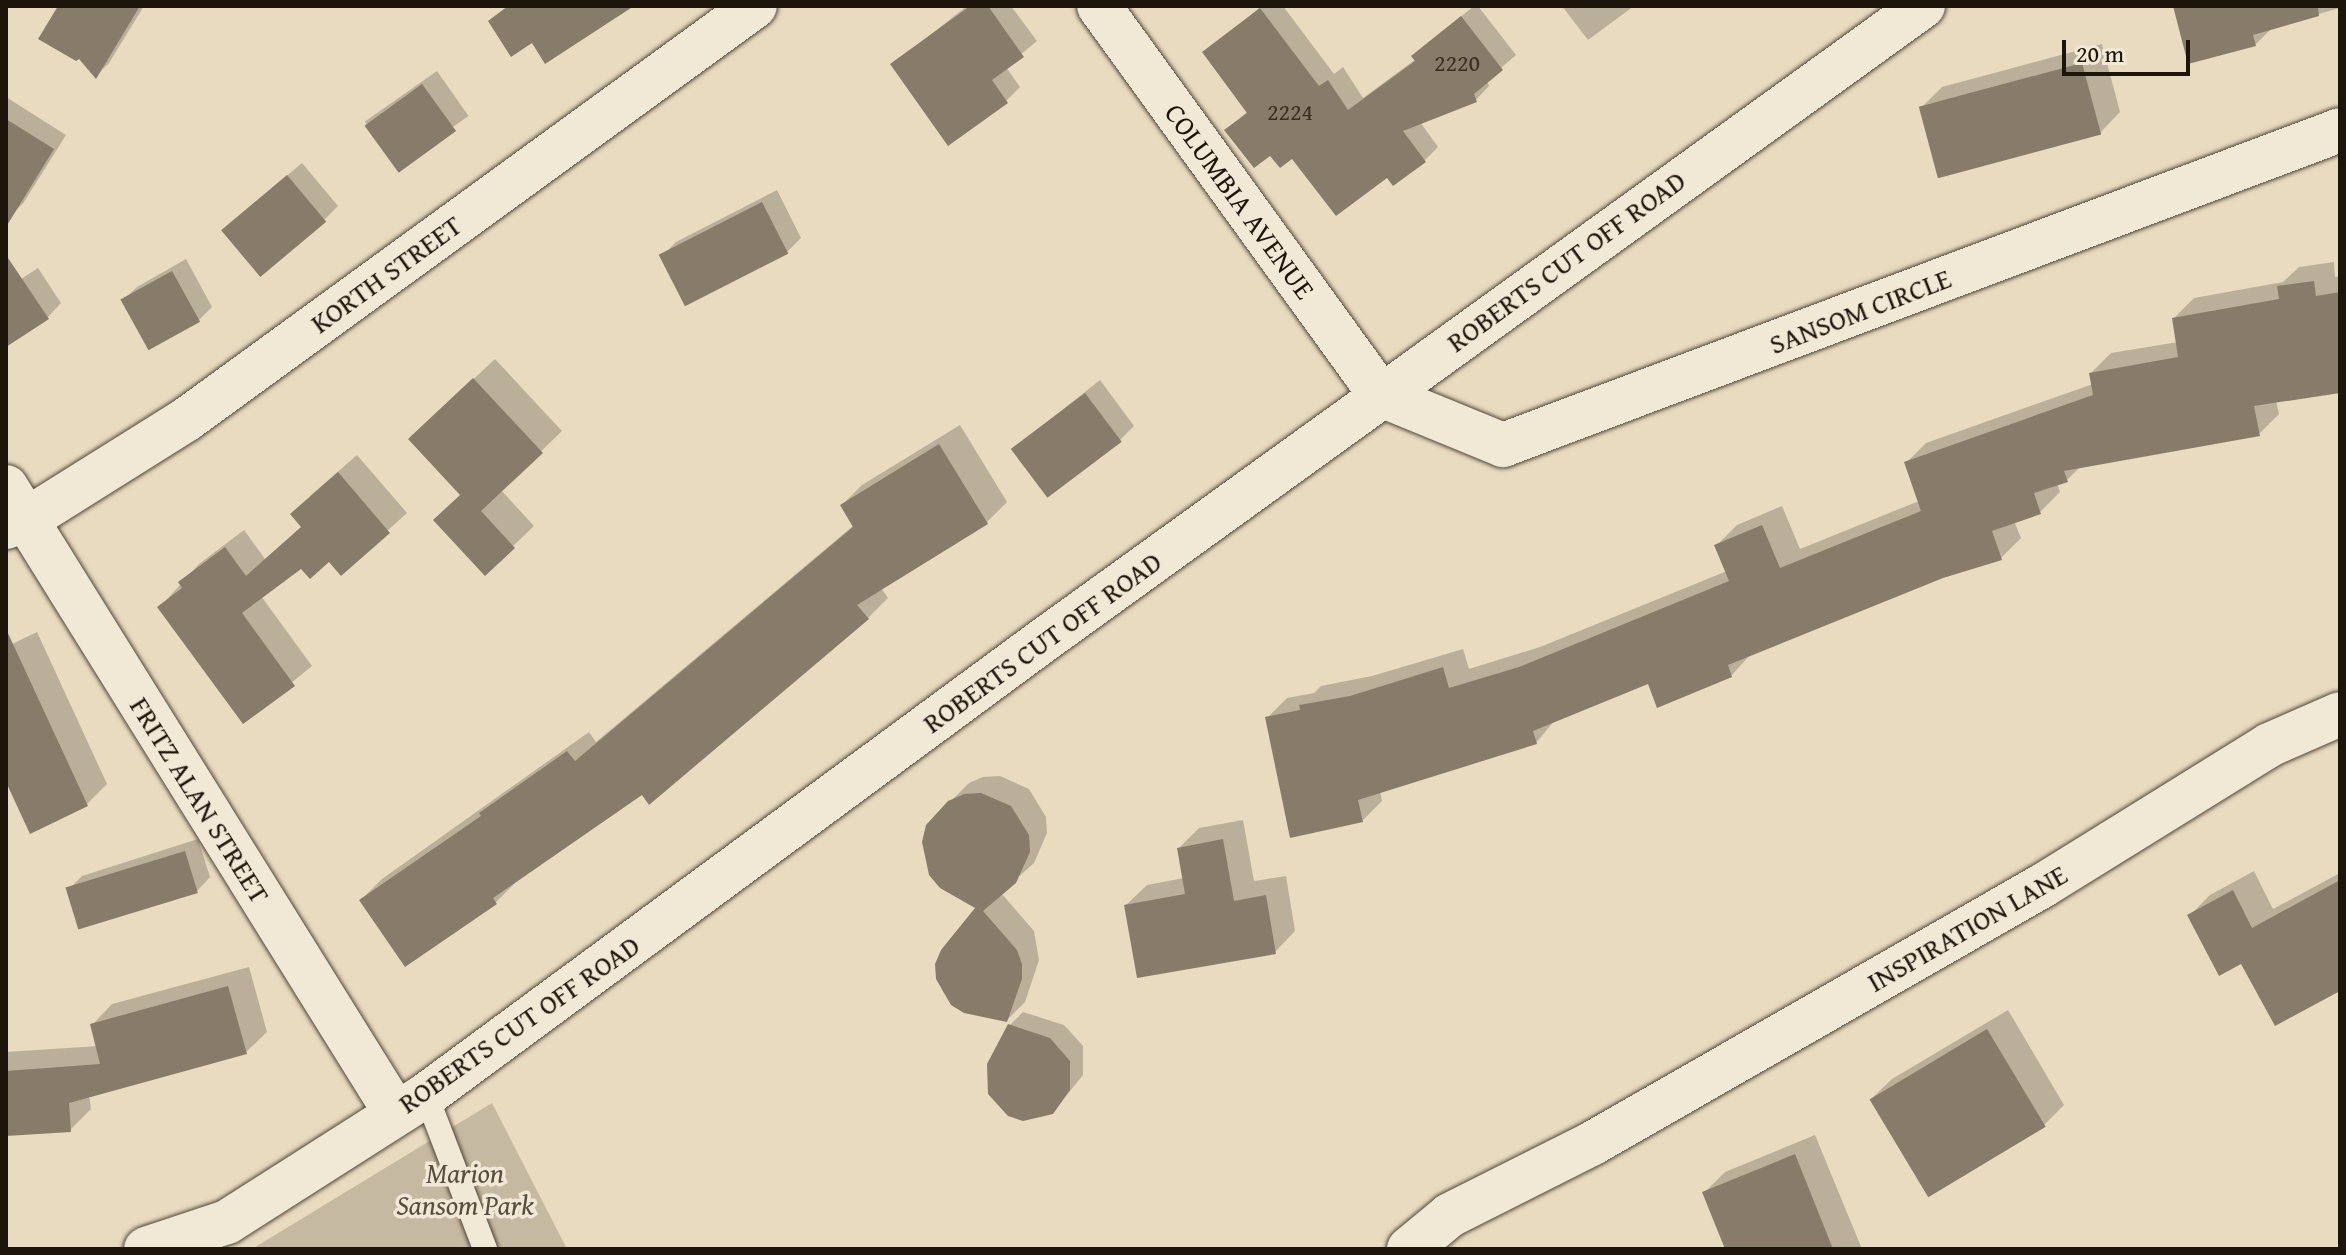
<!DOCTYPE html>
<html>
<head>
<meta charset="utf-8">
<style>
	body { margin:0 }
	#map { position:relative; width:2346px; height:1255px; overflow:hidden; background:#e9dbc0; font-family:"Gentium Book Plus",serif }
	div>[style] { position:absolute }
	.green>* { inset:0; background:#c6b9a1 }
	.shadow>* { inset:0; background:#0003; transform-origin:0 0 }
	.building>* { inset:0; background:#877c69; transform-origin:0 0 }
	.roads { filter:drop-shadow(0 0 2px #504638) drop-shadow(0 0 2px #504638) }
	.service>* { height:24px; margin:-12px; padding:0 12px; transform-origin:12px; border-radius:12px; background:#f1e8d6 }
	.minor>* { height:44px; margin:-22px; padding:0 22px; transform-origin:22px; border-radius:22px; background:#f1e8d6 }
	.tertiary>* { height:44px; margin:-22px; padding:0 22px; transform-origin:22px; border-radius:22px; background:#f1e8d6 }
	span { translate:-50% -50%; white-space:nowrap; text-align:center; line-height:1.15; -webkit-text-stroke:7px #f1e8d6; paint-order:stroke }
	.number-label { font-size:24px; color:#382f22 }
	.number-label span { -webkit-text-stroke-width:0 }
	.street-label { font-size:28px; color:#1d150b }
	.park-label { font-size:28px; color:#584e40; font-style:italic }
	.frame { position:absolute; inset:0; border:8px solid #1d150b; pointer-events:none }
	.scale { position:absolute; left:2062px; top:40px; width:128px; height:36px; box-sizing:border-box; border:4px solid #1d150b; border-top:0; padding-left:10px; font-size:24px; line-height:28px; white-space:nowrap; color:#1d150b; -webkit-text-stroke:6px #f1e8d6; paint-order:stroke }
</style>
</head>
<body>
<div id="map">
	<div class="green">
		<div style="clip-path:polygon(492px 1103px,567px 1249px,252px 1249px)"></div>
	</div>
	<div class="shadow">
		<div style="clip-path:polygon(60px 6px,144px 6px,109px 63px,96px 76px)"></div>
		<div style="clip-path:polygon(967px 6px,1011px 6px,1037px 41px,1006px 67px,1020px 87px,1006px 101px,892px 65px)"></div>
		<div style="clip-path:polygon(1262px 6px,1283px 6px,1334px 74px,1343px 67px,1363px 98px,1416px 59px,1428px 43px,1474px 6px,1478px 6px,1516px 55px,1487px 80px,1489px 86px,1476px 100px,1420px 122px,1438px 147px,1425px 160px,1387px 175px,1271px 153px,1227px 130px,1248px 111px,1205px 52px)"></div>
		<div style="clip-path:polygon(1562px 6px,1634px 6px,1588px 40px)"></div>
		<div style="clip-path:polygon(2175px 6px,2340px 6px,2340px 8px,2273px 27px,2255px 45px)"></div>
		<div style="clip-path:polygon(2102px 44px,2120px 112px,2100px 133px,1921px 108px,1942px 87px)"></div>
		<div style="left:437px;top:71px;width:55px;height:88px;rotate:55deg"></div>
		<div style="clip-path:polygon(6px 97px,66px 135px,24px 202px,11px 216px,6px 213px)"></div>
		<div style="clip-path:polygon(302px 163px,338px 206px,324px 220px,238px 217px)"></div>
		<div style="clip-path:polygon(777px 190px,801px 238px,787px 252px,686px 304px,662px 256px,676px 242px)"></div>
		<div style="clip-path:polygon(186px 259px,212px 307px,198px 321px,123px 300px,137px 287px)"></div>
		<div style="clip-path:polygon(2334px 262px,2335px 277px,2340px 276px,2340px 391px,2276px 401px,2279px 414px,2259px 434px,2081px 466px,2067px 480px,2057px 483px,2060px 492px,2040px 512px,2014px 521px,2021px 538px,2001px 558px,1943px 576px,1751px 654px,1731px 676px,1649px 681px,1555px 720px,1536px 743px,1380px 791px,1382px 801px,1362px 821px,1267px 718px,1287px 698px,1314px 693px,1321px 686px,1372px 676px,1463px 649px,1469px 669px,1540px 647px,1727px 571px,1717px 545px,1737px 525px,1782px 506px,1800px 549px,1919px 501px,1906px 463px,1926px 443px,2093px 384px,2091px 373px,2111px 353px,2178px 342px,2174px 318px,2194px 298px,2283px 282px,2299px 267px)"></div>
		<div style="clip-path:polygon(38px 268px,61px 303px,48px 317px,6px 341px,6px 289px)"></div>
		<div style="clip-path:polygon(495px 359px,562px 431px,501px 490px,534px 526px,485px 573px,462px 494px,431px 419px)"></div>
		<div style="clip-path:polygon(1100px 380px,1134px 426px,1120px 440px,1013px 449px)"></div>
		<div style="clip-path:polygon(960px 425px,1007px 502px,987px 522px,881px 588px,888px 598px,868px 618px,650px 802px,642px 793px,516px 882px,496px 902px,361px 900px,382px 879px,589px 732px,596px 742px,854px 525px,842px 505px,862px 485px)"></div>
		<div style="clip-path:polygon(357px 455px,407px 513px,341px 573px,329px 559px,301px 566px,261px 596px,312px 666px,244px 721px,160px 607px,199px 564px,244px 530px,265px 559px,303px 526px,310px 496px)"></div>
		<div style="clip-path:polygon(37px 632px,107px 784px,87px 804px,6px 777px,6px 647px)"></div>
		<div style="clip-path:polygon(1000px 776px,1029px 789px,1046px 817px,1047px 833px,1034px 863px,1001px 893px,1034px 931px,1039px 960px,1025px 1002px,1007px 1020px,965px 1011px,943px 992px,938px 964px,978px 908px,950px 802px,969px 783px,983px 777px)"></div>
		<div style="clip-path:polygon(1243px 820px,1254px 881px,1286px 876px,1295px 931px,1275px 952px,1126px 905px,1147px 885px,1184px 878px,1179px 848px,1199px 828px)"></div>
		<div style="clip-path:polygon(198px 839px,210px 877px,197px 891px,68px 890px,82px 876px)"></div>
		<div style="clip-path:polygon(2254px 871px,2273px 909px,2340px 873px,2340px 988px,2242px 961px,2189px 916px,2210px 895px)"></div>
		<div style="clip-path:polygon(249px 967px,267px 1032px,246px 1052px,89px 1095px,91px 1109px,70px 1130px,6px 1134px,6px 1052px,98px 1046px,92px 1025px,112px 1004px)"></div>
		<div style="clip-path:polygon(2008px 1010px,2064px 1105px,2044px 1125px,1871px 1099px,1892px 1079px)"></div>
		<div style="clip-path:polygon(1023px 1012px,1064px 1025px,1083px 1046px,1083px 1075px,1052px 1113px,990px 1093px,989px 1065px,1009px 1026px)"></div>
		<div style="clip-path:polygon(1815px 1135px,1862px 1249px,1727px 1249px,1704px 1193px,1725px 1172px)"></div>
	</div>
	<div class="building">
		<div style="clip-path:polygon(58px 6px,140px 6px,96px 79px,79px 59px,76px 61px,38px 39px)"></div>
		<div style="clip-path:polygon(508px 6px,634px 6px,545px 64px,532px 43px,511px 57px,488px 21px)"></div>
		<div style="clip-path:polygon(970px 6px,988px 6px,1024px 57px,992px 80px,1008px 103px,948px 146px,890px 64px)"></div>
		<div style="clip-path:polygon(2173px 6px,2318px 6px,2319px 16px,2253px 35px,2256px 46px,2188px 64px)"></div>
		<div style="clip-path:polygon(1260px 8px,1319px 86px,1328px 80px,1348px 110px,1415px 61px,1411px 56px,1461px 16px,1503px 70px,1474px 94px,1477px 102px,1403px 131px,1426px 162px,1393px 186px,1387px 178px,1336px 216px,1292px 159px,1280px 168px,1270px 156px,1254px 168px,1224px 130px,1247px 113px,1202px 52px)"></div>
		<div style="left:2082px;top:63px;width:74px;height:169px;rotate:75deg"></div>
		<div style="left:422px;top:84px;width:58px;height:71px;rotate:54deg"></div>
		<div style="clip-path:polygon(6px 119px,54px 149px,6px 227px)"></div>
		<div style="left:287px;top:175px;width:61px;height:86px;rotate:50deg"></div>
		<div style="left:762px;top:202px;width:58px;height:116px;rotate:63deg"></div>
		<div style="clip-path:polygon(6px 255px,49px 319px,6px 347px)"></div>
		<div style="left:172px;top:271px;width:58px;height:59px;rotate:61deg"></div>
		<div style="clip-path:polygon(2314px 281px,2316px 296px,2340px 292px,2340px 393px,2254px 406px,2260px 436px,2064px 471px,2068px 482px,2034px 493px,2041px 514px,1992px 531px,2002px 560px,1943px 578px,1728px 665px,1732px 677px,1657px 708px,1648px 684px,1533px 731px,1537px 744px,1358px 800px,1363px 822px,1290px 838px,1265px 717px,1300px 710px,1299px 705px,1350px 696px,1443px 667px,1449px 688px,1519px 667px,1729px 581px,1714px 545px,1762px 525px,1780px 568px,1921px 511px,1904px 462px,2093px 395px,2089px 373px,2178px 357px,2172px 318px,2279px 299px,2277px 286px)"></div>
		<div style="clip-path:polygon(473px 378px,543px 453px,481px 511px,515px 548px,485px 576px,433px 520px,460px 495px,408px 439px)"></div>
		<div style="left:1085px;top:393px;width:61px;height:93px;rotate:53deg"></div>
		<div style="clip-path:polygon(939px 444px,988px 524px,857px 605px,869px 619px,649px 805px,642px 795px,493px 898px,497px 904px,405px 967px,359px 900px,481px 816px,479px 813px,567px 751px,575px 761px,853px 527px,840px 505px)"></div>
		<div style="clip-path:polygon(338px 472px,390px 533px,341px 576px,329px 562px,310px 579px,301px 569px,242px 613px,295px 686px,243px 724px,157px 607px,182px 588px,178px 582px,225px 547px,246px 576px,301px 527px,290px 514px)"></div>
		<div style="clip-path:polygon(6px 629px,88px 806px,30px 834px,6px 782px)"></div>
		<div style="clip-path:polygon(981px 793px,1011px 806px,1029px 835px,1030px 852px,1016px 883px,983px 911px,1017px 950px,1022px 964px,1022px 979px,1007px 1022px,964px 1013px,951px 1005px,936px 979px,935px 964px,941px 950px,975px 908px,940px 888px,929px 875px,922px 842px,926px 825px,948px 801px,964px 794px)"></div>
		<div style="clip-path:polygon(1223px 839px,1234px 901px,1266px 895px,1276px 954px,1137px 978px,1124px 905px,1185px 894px,1177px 848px)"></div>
		<div style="left:185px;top:851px;width:44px;height:125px;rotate:73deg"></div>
		<div style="clip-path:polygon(2340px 880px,2340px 991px,2275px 1026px,2241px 964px,2219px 976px,2187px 915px,2233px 890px,2252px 928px)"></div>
		<div style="clip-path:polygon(228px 986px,247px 1054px,69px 1103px,71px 1132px,6px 1136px,6px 1071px,100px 1064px,90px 1024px)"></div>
		<div style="clip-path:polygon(1008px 1024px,1050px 1038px,1070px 1061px,1070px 1090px,1053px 1114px,1023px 1121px,1008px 1116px,988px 1094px,987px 1064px)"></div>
		<div style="left:1987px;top:1029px;width:114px;height:137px;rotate:59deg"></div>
		<div style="clip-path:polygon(1795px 1154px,1833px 1249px,1725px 1249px,1702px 1192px)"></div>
	</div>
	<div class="roads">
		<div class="service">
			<div style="left:426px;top:1095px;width:165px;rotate:69deg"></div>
		</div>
		<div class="minor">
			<div style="left:1099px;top:6px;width:480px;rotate:54.1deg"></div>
			<div style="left:1381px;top:395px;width:132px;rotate:22.3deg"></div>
			<div style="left:1503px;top:445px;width:894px;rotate:-20.62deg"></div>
			<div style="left:6px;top:487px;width:736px;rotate:58.1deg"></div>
			<div style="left:6px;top:527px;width:21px;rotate:-19deg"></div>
			<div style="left:26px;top:520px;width:190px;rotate:-32.1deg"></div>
			<div style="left:187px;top:419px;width:702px;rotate:-36.02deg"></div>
			<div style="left:1409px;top:1249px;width:53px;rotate:-39.7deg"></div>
			<div style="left:1450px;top:1215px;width:160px;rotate:-26.7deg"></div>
			<div style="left:1593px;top:1143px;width:517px;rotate:-29.79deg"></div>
			<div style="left:2042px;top:886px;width:267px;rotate:-31.8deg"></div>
			<div style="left:2269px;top:745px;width:77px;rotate:-23.6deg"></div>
		</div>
		<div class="tertiary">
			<div style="left:146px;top:1249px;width:85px;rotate:-18.4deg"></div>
			<div style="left:227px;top:1222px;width:236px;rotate:-32.5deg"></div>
			<div style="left:426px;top:1095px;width:772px;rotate:-36.37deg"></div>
			<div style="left:1048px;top:637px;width:1079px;rotate:-35.8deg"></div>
		</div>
	</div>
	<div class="number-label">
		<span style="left:1457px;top:63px">2220</span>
		<span style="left:1290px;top:112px">2224</span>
	</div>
	<div class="street-label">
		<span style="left:1240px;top:201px;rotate:54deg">COLUMBIA AVENUE</span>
		<span style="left:1566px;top:261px;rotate:-36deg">ROBERTS CUT OFF ROAD</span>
		<span style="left:386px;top:274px;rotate:-36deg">KORTH STREET</span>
		<span style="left:1860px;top:311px;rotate:-21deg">SANSOM CIRCLE</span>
		<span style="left:1042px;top:642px;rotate:-36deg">ROBERTS CUT OFF ROAD</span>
		<span style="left:200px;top:800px;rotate:58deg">FRITZ ALAN STREET</span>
		<span style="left:1967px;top:928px;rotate:-30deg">INSPIRATION LANE</span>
		<span style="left:519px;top:1024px;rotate:-35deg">ROBERTS CUT OFF ROAD</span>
	</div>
	<div class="park-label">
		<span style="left:465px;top:1189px">Marion<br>Sansom Park</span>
	</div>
	<div class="frame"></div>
	<div class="scale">20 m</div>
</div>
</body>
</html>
